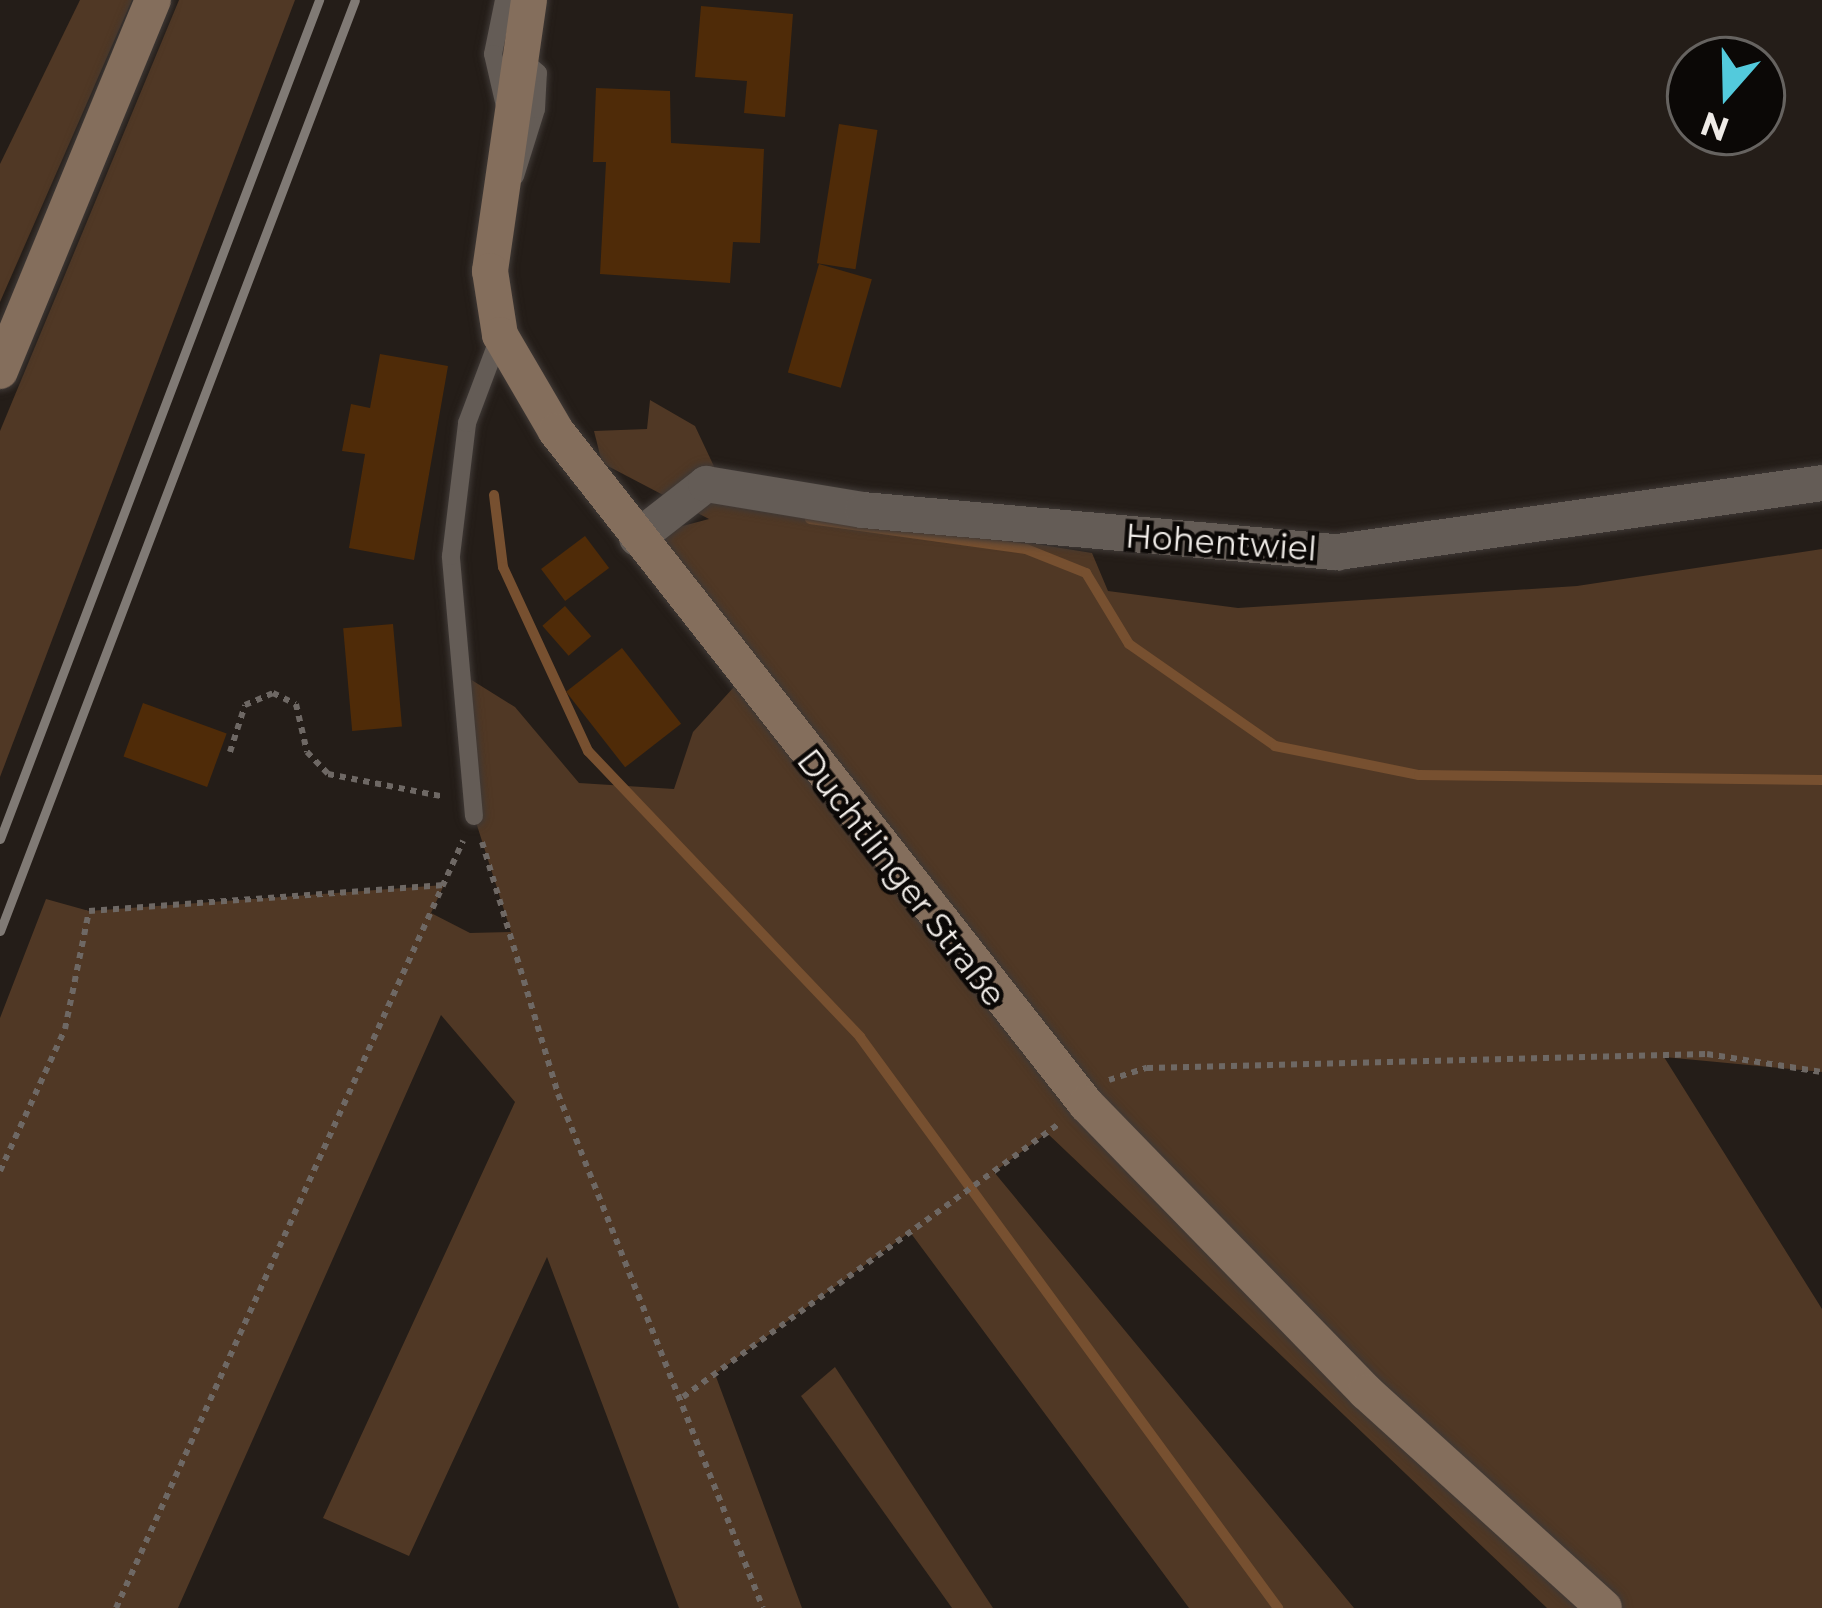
<!DOCTYPE html>
<html>
<head>
<meta charset="utf-8">
<style>
	body { margin:0 }
	#map { position:relative; width:1822px; height:1608px; overflow:hidden; background:#241d18; font-family:Montserrat,sans-serif }
	div>[style] { position:absolute }
	.green>* { inset:0; background:#503825 }
	.stream>* { height:10px; margin:-5px; padding:0 5px; transform-origin:5px; border-radius:5px; background:#775030 }
	.building>* { inset:0; background:#4f2b08; transform-origin:0 0 }
	.path>* { height:6px; margin-top:-3px; transform-origin:0; background:repeating-linear-gradient(90deg,#6e6864 0 6px,transparent 0 12px) }
	.roads { filter:drop-shadow(0 0 3px #3f3936) drop-shadow(0 0 3px #3f3936) }
	.lane>* { height:18px; margin:-9px; padding:0 9px; transform-origin:9px; border-radius:9px; background:#645c56 }
	.street>* { height:36px; margin:-18px; padding:0 18px; transform-origin:18px; border-radius:18px; background:#645c56 }
	.secondary>* { height:36px; margin:-18px; padding:0 18px; transform-origin:18px; border-radius:18px; background:#846e5c }
	.rail>* { height:9px; margin:-4.5px; padding:0 4.5px; transform-origin:4.5px; border-radius:4.5px; background:#807a75 }
	span { translate:-50% -50%; white-space:nowrap; text-align:center; line-height:1.15; -webkit-text-stroke:9px #0b0806; paint-order:stroke }
	.street-label { font-size:33px; color:#efebe7 }
	.north { position:absolute; left:1666px; top:36px; width:120px; height:120px; box-sizing:border-box; background:#0b0806; border:3px solid #666360; border-radius:50%; rotate:200deg; font-size:33px; font-weight:700; line-height:48px; text-align:center; color:#efebe7 }
	.north::after { content:''; display:block; margin:auto; width:42px; height:54px; background:#53cadc; clip-path:polygon(50% 0,100% 100%,50% 72%,0 100%) }
</style>
</head>
<body>
<div id="map">
	<div class="green">
		<div style="clip-path:polygon(80px 0,132px 0,0 302px,0 164px)"></div>
		<div style="clip-path:polygon(179px 0,295px 0,0 777px,0 431px)"></div>
		<div style="clip-path:polygon(650px 400px,695px 426px,727px 494px,1092px 553px,1108px 591px,1238px 608px,1577px 586px,1822px 549px,1822px 1072px,1664px 1057px,1822px 1309px,1822px 1608px,1547px 1608px,1047px 1133px,994px 1172px,1354px 1608px,1189px 1608px,910px 1232px,715px 1374px,802px 1608px,679px 1608px,547px 1257px,409px 1556px,323px 1518px,515px 1102px,441px 1015px,178px 1608px,0 1608px,0 1018px,46px 899px,89px 911px,444px 885px,431px 913px,470px 933px,511px 932px,474px 816px,454px 669px,515px 707px,579px 783px,674px 789px,693px 732px,743px 677px,637px 538px,709px 519px,602px 463px,594px 431px,647px 429px)"></div>
		<div style="clip-path:polygon(835px 1367px,993px 1608px,952px 1608px,801px 1396px)"></div>
	</div>
	<div class="stream">
		<div style="left:494px;top:495px;width:73px;rotate:82.9deg"></div>
		<div style="left:503px;top:567px;width:203px;rotate:65.2deg"></div>
		<div style="left:588px;top:751px;width:395px;rotate:46.4deg"></div>
		<div style="left:860px;top:1037px;width:708px;rotate:53.79deg"></div>
		<div style="left:810px;top:519px;width:218px;rotate:7.9deg"></div>
		<div style="left:1026px;top:549px;width:65px;rotate:21.8deg"></div>
		<div style="left:1086px;top:573px;width:83px;rotate:58.8deg"></div>
		<div style="left:1129px;top:644px;width:178px;rotate:34.9deg"></div>
		<div style="left:1275px;top:746px;width:147px;rotate:11.4deg"></div>
		<div style="left:1419px;top:775px;width:403px;rotate:0.7deg"></div>
	</div>
	<div class="building">
		<div style="clip-path:polygon(701px 6px,793px 14px,785px 117px,744px 113px,747px 81px,695px 77px)"></div>
		<div style="clip-path:polygon(596px 88px,670px 91px,671px 143px,764px 149px,760px 243px,733px 242px,730px 283px,600px 274px,606px 162px,593px 162px)"></div>
		<div style="left:839px;top:124px;width:39px;height:141px;rotate:9deg"></div>
		<div style="left:819px;top:264px;width:55px;height:113px;rotate:16deg"></div>
		<div style="clip-path:polygon(380px 354px,448px 366px,414px 560px,349px 548px,365px 454px,342px 451px,351px 404px,370px 408px)"></div>
		<div style="left:585px;top:536px;width:40px;height:55px;rotate:53deg"></div>
		<div style="left:565px;top:606px;width:40px;height:30px;rotate:49deg"></div>
		<div style="left:393px;top:624px;width:103px;height:50px;rotate:85deg"></div>
		<div style="left:622px;top:648px;width:96px;height:71px;rotate:52deg"></div>
		<div style="left:143px;top:703px;width:89px;height:57px;rotate:20deg"></div>
	</div>
	<div class="path">
		<div style="left:230px;top:752px;width:49px;rotate:-72.3deg"></div>
		<div style="left:245px;top:705px;width:30px;rotate:-23deg"></div>
		<div style="left:273px;top:693px;width:25px;rotate:26deg"></div>
		<div style="left:296px;top:704px;width:49px;rotate:77.1deg"></div>
		<div style="left:307px;top:752px;width:30px;rotate:46deg"></div>
		<div style="left:328px;top:774px;width:119px;rotate:11.1deg"></div>
		<div style="left:482px;top:842px;width:263px;rotate:73.2deg"></div>
		<div style="left:558px;top:1094px;width:553px;rotate:68.26deg"></div>
		<div style="left:1109px;top:1080px;width:40px;rotate:-18deg"></div>
		<div style="left:1147px;top:1068px;width:560px;rotate:-1.43deg"></div>
		<div style="left:1707px;top:1054px;width:116px;rotate:8.9deg"></div>
		<div style="left:0;top:1171px;width:156px;rotate:-65.4deg"></div>
		<div style="left:65px;top:1029px;width:120px;rotate:-78.5deg"></div>
		<div style="left:89px;top:911px;width:356px;rotate:-4.2deg"></div>
		<div style="left:683px;top:1397px;width:465px;rotate:-36deg"></div>
		<div style="left:116px;top:1608px;width:842px;rotate:-65.66deg"></div>
	</div>
	<div class="roads">
		<div class="lane">
			<div style="left:504px;top:0;width:55px;rotate:101.5deg"></div>
			<div style="left:493px;top:54px;width:53px;rotate:77deg"></div>
			<div style="left:515px;top:176px;width:70px;rotate:-72.6deg"></div>
			<div style="left:536px;top:109px;width:36px;rotate:-87deg"></div>
			<div style="left:538px;top:73px;width:21px;rotate:-139deg"></div>
			<div style="left:474px;top:816px;width:261px;rotate:-95.1deg"></div>
			<div style="left:451px;top:556px;width:134px;rotate:-83.1deg"></div>
			<div style="left:467px;top:423px;width:94px;rotate:-69.4deg"></div>
		</div>
		<div class="street">
			<div style="left:637px;top:538px;width:88px;rotate:-38deg"></div>
			<div style="left:706px;top:484px;width:159px;rotate:9.4deg"></div>
			<div style="left:863px;top:510px;width:477px;rotate:5.1deg"></div>
			<div style="left:1338px;top:552px;width:489px;rotate:-8.1deg"></div>
		</div>
		<div class="secondary">
			<div style="left:529px;top:0;width:274px;rotate:98.2deg"></div>
			<div style="left:490px;top:271px;width:65px;rotate:81.1deg"></div>
			<div style="left:500px;top:335px;width:111px;rotate:59.7deg"></div>
			<div style="left:556px;top:431px;width:857px;rotate:51.78deg"></div>
			<div style="left:1086px;top:1104px;width:402px;rotate:45.8deg"></div>
			<div style="left:1366px;top:1392px;width:321px;rotate:42.2deg"></div>
			<div style="left:0;top:371px;width:401px;rotate:-67.6deg"></div>
		</div>
	</div>
	<div class="rail">
		<div style="left:0;top:839px;width:898px;rotate:-69.18deg"></div>
		<div style="left:0;top:931px;width:996px;rotate:-69.13deg"></div>
	</div>
	<div class="street-label">
		<span style="left:1221px;top:543px;rotate:4deg">Hohentwiel</span>
		<span style="left:901px;top:878px;rotate:52deg">Duchtlinger Straße</span>
	</div>
	<div class="north">N</div>
</div>
</body>
</html>
